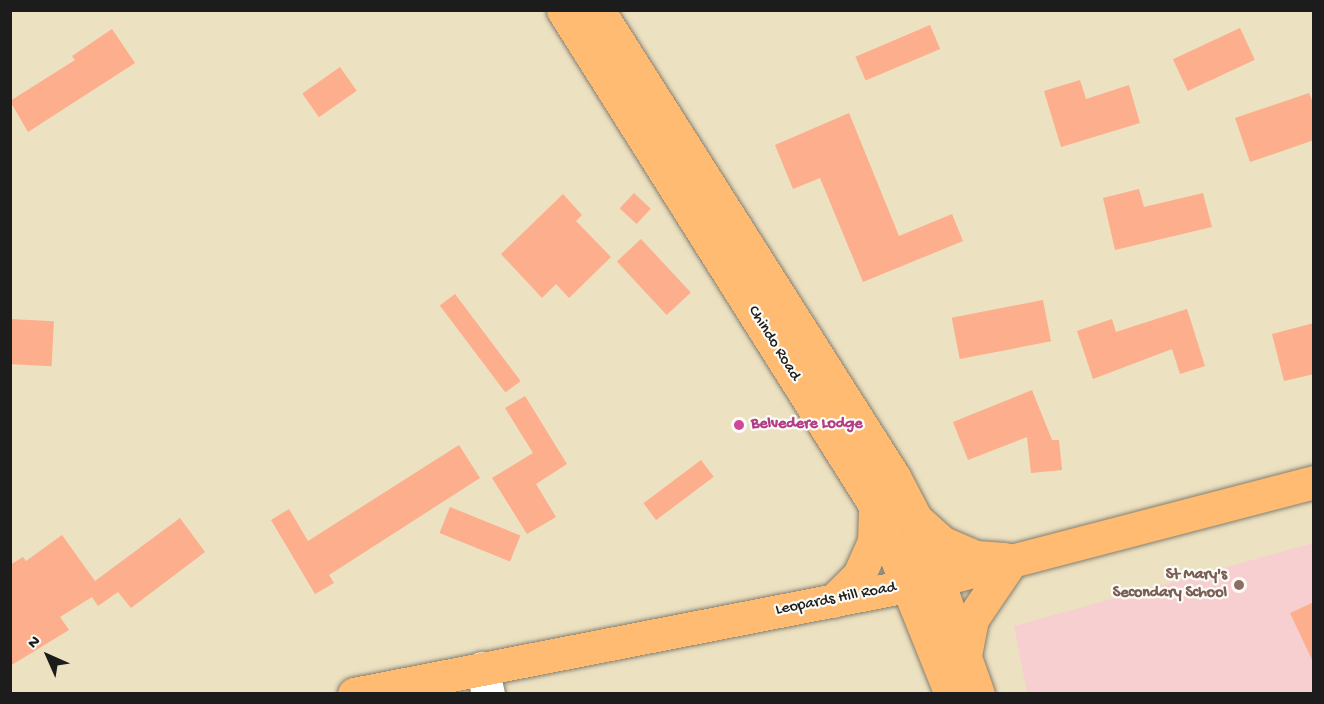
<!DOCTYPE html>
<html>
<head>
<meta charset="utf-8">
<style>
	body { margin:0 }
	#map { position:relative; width:1324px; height:704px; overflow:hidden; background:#ece1c1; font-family:"Gochi Hand",sans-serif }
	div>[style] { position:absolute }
	.built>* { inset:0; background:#f7cfd0 }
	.building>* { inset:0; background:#fdae8d; transform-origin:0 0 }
	.roads { filter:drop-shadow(0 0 2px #847e6e) drop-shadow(0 0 2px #847e6e) }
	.minor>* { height:33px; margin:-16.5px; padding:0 16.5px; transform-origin:16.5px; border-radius:16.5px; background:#fff }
	.major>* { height:33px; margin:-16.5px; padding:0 16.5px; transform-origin:16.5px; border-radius:16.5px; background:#ffbb71 }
	.dots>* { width:16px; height:16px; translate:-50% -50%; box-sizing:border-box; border:3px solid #fdfcf7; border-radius:50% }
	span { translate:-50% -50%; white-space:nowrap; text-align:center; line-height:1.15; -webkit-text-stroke:4.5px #fdfcf7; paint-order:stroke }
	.street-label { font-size:16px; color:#1c1c1c }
	.hotel-label { font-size:16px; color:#b23c85; font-weight:700 }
	.left { translate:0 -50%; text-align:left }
	.education-label { font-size:16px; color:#785e54; font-weight:700 }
	.right { translate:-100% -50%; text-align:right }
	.frame { position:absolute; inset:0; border:12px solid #1c1c1c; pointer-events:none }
	.north { position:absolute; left:18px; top:626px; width:60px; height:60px; -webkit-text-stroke:4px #fdfcf7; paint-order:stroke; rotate:315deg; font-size:16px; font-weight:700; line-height:24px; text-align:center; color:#1c1c1c }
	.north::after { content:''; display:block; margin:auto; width:21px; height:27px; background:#1c1c1c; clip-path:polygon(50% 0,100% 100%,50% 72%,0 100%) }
</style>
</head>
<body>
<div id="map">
	<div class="built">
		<div style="clip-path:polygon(1313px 543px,1313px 693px,1027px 693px,1014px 626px)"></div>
	</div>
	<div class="building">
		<div style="left:930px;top:25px;width:26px;height:81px;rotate:67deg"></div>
		<div style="left:1240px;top:28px;width:35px;height:74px;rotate:65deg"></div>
		<div style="clip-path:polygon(112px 29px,135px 63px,28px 132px,10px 101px,75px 60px,72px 56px)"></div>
		<div style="left:340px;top:67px;width:29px;height:46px;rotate:55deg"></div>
		<div style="clip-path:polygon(1080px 80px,1086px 99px,1129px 85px,1140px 123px,1061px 147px,1044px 91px)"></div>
		<div style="clip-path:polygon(1309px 93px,1314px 105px,1314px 140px,1250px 162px,1235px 118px)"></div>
		<div style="clip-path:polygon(849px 113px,899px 236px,952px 214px,963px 241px,863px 282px,820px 178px,793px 189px,775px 145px)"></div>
		<div style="clip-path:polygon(1139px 189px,1144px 207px,1203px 193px,1212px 227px,1115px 250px,1103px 198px)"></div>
		<div style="left:634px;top:193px;width:23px;height:21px;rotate:43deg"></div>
		<div style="clip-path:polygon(563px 194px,582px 215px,576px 221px,611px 257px,569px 298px,556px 284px,542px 298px,501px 254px)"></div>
		<div style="left:641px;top:239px;width:73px;height:33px;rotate:47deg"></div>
		<div style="left:455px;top:294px;width:109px;height:19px;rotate:53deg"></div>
		<div style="left:1043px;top:300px;width:42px;height:93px;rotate:79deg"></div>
		<div style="clip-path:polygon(1187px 309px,1205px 366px,1180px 374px,1172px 349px,1093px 379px,1077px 331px,1112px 319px,1116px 332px)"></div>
		<div style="left:10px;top:319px;width:44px;height:45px;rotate:3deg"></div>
		<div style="clip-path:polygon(1314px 323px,1314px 374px,1284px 381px,1272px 334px)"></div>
		<div style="clip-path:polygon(1032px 390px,1052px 440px,1059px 440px,1062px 470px,1031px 473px,1027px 437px,968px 460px,953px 422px)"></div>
		<div style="clip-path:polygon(525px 396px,567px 464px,536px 484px,556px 517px,527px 534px,492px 478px,533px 453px,505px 408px)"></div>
		<div style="clip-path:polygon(459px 445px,480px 478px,329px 575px,334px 583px,315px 594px,271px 520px,289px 509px,308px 541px)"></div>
		<div style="left:701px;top:460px;width:21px;height:72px;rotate:53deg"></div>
		<div style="left:450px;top:507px;width:76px;height:28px;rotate:22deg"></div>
		<div style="clip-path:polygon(180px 518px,205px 552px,131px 608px,118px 592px,98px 606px,92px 597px,60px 617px,69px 630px,10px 666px,10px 565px,23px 557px,26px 561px,62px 535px,95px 581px)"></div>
		<div style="clip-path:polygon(1314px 602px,1314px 664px,1290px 613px)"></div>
	</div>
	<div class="roads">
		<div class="minor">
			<div style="left:482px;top:668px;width:27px;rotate:77deg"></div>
		</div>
		<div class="major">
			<div style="left:563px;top:10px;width:585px;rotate:57.78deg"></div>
			<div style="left:875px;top:505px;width:204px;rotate:68.1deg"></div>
			<div style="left:598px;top:10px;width:553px;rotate:57.63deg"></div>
			<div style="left:894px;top:477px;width:47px;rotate:62.4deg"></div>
			<div style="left:916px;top:519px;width:186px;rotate:70.5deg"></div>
			<div style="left:916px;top:519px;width:36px;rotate:42deg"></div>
			<div style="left:943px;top:543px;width:36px;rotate:23deg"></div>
			<div style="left:976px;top:557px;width:28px;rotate:4deg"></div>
			<div style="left:833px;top:601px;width:37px;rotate:-45deg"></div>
			<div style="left:859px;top:575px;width:36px;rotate:-66deg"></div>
			<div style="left:874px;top:542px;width:36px;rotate:-88deg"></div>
			<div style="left:965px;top:655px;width:37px;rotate:-79deg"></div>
			<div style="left:972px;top:619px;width:71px;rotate:-55.9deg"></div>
			<div style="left:354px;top:694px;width:595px;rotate:-11.05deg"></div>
			<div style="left:938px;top:580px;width:389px;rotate:-14.6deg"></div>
		</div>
	</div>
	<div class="dots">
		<div style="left:739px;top:425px;background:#d1479c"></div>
		<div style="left:1239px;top:585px;background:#8d6e63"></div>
	</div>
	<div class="street-label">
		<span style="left:773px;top:344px;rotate:58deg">Chindo Road</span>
		<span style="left:836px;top:600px;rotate:-11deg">Leopards Hill Road</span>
	</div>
	<div class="hotel-label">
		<span class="left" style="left:751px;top:425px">Belvedere Lodge</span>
	</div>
	<div class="education-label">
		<span class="right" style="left:1227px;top:585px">St Mary's<br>Secondary School</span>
	</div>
	<div class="frame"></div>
	<div class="north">N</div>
</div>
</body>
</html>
